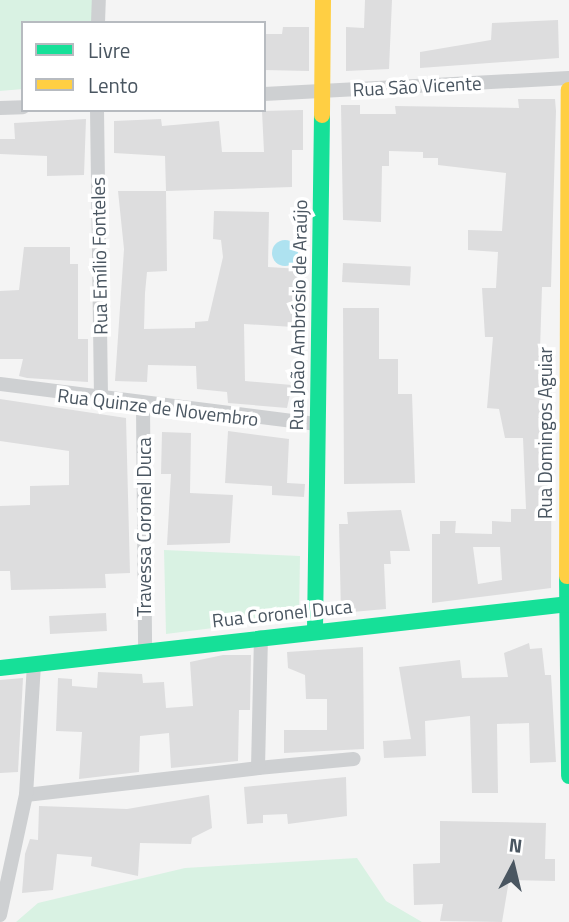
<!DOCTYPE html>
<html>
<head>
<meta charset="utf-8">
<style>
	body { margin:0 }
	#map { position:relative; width:569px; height:922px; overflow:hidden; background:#f4f4f4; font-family:"Titillium Web",sans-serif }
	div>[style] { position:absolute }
	.green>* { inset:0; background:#d9f2e3 }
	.water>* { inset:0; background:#aee2f0 }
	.round { border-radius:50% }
	.building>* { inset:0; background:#ddddde; transform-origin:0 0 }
	.street>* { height:14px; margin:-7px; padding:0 7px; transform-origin:7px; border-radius:7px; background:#ced0d2 }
	.fast>* { height:16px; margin:-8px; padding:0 8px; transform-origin:8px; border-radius:8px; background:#16e098 }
	.slow>* { height:16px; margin:-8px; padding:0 8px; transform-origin:8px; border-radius:8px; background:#ffcf43 }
	span { translate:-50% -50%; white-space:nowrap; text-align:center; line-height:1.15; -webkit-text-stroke:7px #fff; paint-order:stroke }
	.street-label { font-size:19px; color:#4a5661 }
	.legend { position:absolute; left:21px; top:21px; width:245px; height:91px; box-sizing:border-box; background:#fff; border:2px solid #b7bbc0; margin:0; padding:9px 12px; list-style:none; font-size:21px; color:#4a5661 }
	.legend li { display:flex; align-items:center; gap:14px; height:35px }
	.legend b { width:35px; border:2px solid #b7bbc0 }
	.north { position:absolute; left:478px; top:831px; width:70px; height:70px; -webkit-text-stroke:5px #fff; paint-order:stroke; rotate:7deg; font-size:19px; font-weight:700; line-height:28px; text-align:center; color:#4a5661 }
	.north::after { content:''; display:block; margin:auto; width:24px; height:32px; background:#4a5661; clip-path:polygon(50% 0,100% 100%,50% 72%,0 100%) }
</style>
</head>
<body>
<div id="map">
	<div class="green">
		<div style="clip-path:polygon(0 0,94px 0,94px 23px,23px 23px,23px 89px,0 91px)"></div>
		<div style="clip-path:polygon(164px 550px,300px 556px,299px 617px,166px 634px)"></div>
		<div style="clip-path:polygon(357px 858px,386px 901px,422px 922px,16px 922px,38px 903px,185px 868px)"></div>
	</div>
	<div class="water">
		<div class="round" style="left:272px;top:240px;width:26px;height:26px"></div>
	</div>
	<div class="building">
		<div style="clip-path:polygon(365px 0,392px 0,389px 69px,346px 71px,346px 27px,364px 28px)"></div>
		<div style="clip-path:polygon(558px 20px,559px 58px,420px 68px,420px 52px,491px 40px,492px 23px)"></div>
		<div style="clip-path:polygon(283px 27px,309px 27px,309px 71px,264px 70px,264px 34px,282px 34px)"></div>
		<div style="clip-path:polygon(evenodd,518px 99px,555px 99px,556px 111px,551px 287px,542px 287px,540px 350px,552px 351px,551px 588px,432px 603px,432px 534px,440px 534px,440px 521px,456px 521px,455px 533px,492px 534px,492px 521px,511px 522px,511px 509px,526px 509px,523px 438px,505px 438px,499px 409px,487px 408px,493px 337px,485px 337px,482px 288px,496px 288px,498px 252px,468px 250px,468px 230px,502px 231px,506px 173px,438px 165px,438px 158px,423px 158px,423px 152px,389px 151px,389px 166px,382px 166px,381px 222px,343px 220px,341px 105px,360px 105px,360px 114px,396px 114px,395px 106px,519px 108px,518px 99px,473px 547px,500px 547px,502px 580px,478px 584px,473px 547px)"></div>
		<div style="clip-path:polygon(303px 110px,303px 150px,292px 150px,292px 187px,166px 191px,167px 271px,147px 272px,145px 293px,144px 329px,195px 328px,195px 322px,208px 321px,223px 257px,221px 240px,213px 239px,214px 211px,269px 212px,268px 267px,301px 269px,307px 302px,294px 301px,293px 327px,244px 324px,245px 381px,292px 385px,287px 408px,228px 403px,227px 392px,197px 389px,196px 366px,148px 365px,147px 382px,115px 381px,124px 249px,118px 191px,166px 191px,165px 156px,114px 153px,114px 121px,161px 119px,162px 126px,219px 121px,222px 152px,264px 152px,262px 111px)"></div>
		<div style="clip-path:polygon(86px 119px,84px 175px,47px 176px,47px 156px,0 154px,0 139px,15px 139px,14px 123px)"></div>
		<div style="clip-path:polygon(24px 247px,70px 247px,70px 264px,78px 264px,78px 339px,88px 339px,88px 382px,27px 378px,19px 376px,23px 359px,0 359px,0 291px,19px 290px)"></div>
		<div style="left:343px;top:263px;width:68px;height:19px;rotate:3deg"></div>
		<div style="clip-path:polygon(343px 308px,379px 308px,379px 359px,398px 359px,398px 394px,412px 394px,415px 483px,344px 484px)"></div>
		<div style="clip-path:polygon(0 399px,126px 418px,130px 573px,105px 574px,106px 588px,11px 590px,10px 571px,0 571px,0 506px,30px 505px,30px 486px,69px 485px,69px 451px,0 441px)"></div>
		<div style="clip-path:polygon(228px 431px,289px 439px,287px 483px,305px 484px,304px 497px,272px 495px,272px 486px,225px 483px)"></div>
		<div style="clip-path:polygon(162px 432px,191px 433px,190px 493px,233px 495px,230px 543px,167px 545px,171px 474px,161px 474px)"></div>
		<div style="clip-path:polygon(401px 510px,410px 551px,390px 551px,391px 564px,384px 564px,386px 609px,341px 613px,339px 524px,348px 524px,347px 512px)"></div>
		<div style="left:106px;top:613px;width:18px;height:57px;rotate:87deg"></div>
		<div style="clip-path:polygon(529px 643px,530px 649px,542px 648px,545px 675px,551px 675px,556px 762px,530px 763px,529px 723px,497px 724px,498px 793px,472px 793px,470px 716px,425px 721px,426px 756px,384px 758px,383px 741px,411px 739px,399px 667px,460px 660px,462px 678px,508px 677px,504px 653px)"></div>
		<div style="clip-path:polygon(363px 647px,364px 749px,284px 753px,284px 730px,327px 730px,327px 699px,306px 699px,305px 675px,288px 668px,287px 652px)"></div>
		<div style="clip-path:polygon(223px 655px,251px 655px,250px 710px,239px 710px,238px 761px,171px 768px,169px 733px,140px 736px,139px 772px,79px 779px,82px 732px,56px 731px,58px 678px,72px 679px,72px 686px,97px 688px,98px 672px,142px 674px,143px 683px,164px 682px,166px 708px,193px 706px,190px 662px)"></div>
		<div style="clip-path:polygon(23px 678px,18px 772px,0 773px,0 680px)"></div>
		<div style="clip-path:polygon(346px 777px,347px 816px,288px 824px,287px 814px,263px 815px,263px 823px,247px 824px,244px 787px)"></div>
		<div style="clip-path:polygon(209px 795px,212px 828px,192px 838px,191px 844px,140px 843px,138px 876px,91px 866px,92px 857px,57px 854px,53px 890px,22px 893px,25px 854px,30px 839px,38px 840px,39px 806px,127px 809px)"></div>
		<div style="clip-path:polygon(440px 821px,546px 823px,545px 859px,555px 859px,555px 881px,509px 880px,502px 922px,440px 921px,443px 904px,414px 905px,413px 864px,440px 863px)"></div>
	</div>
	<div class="street">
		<div style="left:98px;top:23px;width:23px;rotate:-88deg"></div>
		<div style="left:264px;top:94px;width:305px;rotate:-3deg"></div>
		<div style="left:0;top:108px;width:23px;rotate:-2deg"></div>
		<div style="left:97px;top:110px;width:292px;rotate:89.2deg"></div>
		<div style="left:0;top:384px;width:320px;rotate:7.2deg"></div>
		<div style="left:143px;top:407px;width:241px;rotate:89.5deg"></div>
		<div style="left:258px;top:768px;width:96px;rotate:-5.4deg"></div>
		<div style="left:26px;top:795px;width:234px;rotate:-6.6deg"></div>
		<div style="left:258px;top:768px;width:131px;rotate:-88.7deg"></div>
		<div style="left:0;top:915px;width:123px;rotate:-77.8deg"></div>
		<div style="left:26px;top:795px;width:131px;rotate:-86.5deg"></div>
	</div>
	<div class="fast">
		<div style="left:567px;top:576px;width:200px;rotate:89.4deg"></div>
		<div style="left:315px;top:630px;width:515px;rotate:-89.22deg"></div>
		<div style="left:0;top:668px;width:573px;rotate:-6.42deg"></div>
	</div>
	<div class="slow">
		<div style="left:322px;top:115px;width:115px;rotate:-89.5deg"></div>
		<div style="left:567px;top:576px;width:486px;rotate:-89.8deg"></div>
	</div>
	<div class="street-label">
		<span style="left:417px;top:86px;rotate:-3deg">Rua São Vicente</span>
		<span style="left:99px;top:256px;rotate:-91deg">Rua Emílio Fonteles</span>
		<span style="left:298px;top:315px;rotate:-89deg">Rua João Ambrósio de Araújo</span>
		<span style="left:158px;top:407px;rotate:7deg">Rua Quinze de Novembro</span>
		<span style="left:545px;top:433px;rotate:-90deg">Rua Domingos Aguiar</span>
		<span style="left:144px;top:527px;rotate:-90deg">Travessa Coronel Duca</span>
		<span style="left:282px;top:613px;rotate:-6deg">Rua Coronel Duca</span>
	</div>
	<ul class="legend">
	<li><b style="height:9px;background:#16e098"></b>Livre</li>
	<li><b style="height:9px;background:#ffcf43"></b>Lento</li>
	</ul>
	<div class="north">N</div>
</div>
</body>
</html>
